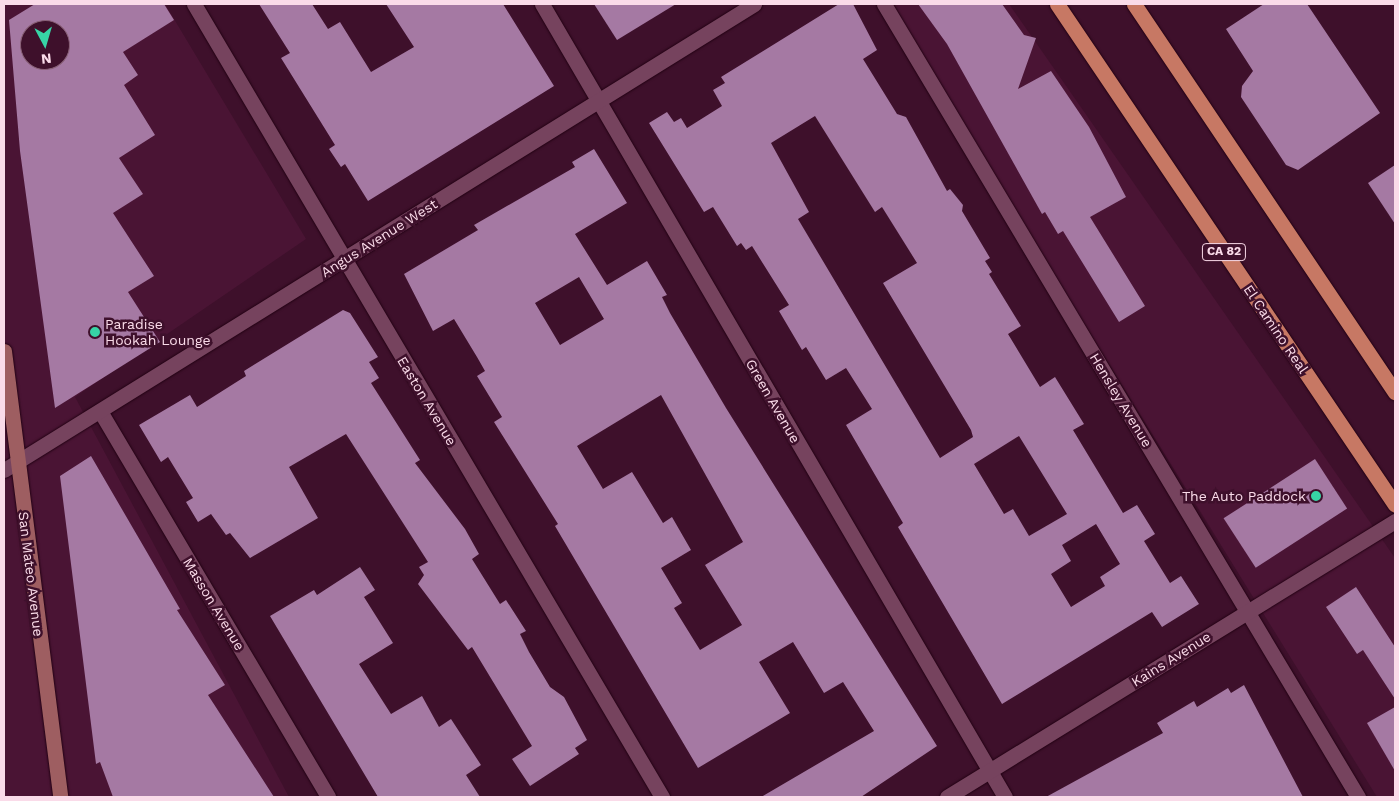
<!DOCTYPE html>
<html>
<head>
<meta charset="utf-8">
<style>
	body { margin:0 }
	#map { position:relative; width:1399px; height:801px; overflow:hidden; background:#3e102b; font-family:"Work Sans",sans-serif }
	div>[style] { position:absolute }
	.built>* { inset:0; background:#4a1434 }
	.building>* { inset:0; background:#a579a3; transform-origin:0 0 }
	.roads { filter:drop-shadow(0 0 1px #220013) drop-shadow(0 0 1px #220013) }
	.street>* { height:15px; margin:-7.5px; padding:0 7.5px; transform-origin:7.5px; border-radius:7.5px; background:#76435e }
	.secondary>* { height:15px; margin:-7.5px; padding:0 7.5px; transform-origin:7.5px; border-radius:7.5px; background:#9e5e61 }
	.primary>* { height:15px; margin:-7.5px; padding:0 7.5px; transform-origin:7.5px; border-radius:7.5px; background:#c77864 }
	.dots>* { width:14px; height:14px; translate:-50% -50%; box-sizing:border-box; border:2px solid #3e102b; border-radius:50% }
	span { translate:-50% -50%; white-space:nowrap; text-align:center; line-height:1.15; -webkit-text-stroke:5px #3e102b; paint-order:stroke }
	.shield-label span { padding:1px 4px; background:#3e102b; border:1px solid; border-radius:4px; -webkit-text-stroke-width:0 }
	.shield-label { font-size:12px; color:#fadbe9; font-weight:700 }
	.street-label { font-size:14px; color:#fadbe9 }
	.poi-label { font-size:14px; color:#fadbe9 }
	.left { translate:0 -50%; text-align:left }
	.right { translate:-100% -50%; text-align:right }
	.frame { position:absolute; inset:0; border:5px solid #fadbe9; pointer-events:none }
	.north { position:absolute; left:20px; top:20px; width:50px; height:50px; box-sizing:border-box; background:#3e102b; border:1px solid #896177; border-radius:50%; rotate:174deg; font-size:14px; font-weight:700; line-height:20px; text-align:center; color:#fadbe9 }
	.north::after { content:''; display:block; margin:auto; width:18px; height:22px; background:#37d4a6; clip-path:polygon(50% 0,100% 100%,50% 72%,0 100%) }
</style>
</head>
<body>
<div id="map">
	<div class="built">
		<div style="clip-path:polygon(evenodd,4px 4px,165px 4px,306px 239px,75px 397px,289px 797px,4px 797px,4px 4px,30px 30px,60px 30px,60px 60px,30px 60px,30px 30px)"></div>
		<div style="clip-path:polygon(886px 4px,1009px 4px,1395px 558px,1395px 797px,1377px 797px)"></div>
	</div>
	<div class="building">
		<div style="clip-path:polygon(evenodd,35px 4px,164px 4px,174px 20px,123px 52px,138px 75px,124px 85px,155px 135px,119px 158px,143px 194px,113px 213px,154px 276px,128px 292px,160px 342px,55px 408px,20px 151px,9px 20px,35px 4px,30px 30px,60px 30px,60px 60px,30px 60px,30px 30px)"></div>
		<div style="clip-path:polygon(259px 4px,312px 4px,328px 29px,340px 22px,371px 72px,414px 47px,386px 4px,503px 4px,554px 86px,368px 201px,345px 164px,341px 167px,329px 149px,335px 145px,281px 58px,290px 53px)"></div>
		<div style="clip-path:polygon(594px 4px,676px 4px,617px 40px)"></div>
		<div style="clip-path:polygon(evenodd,839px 4px,853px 4px,877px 50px,863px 59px,897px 114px,906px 117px,947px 191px,950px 189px,963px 205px,962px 211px,990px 258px,985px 261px,992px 272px,989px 274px,1021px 326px,1008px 334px,1040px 387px,1055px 377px,1084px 424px,1073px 430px,1123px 513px,1137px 505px,1155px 534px,1144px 541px,1170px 583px,1181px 576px,1199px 604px,1162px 627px,1152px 612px,1002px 704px,898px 527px,903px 523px,846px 425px,872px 409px,846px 368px,826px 380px,806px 347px,802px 350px,779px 311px,789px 305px,752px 246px,746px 250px,741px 243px,737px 246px,713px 207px,704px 212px,649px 123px,667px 112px,674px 122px,681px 118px,687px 128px,722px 106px,713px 90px,725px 83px,721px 77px,839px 4px,815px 116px,875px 212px,882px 207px,917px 263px,883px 283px,971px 430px,973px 437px,940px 458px,798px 219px,809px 212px,771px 143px,815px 116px,839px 4px,1019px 436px,1067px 514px,1029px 536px,1013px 509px,1004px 514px,974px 464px,1019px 436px,839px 4px,1096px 524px,1120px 564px,1100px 577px,1105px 586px,1071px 607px,1051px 574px,1071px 561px,1062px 545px,1096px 524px)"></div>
		<div style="clip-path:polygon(918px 4px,1002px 4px,1024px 35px,1036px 38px,1018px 89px,1051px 71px,1089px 127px,1126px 197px,1090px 217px,1145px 306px,1119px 322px,1063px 231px,1058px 234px,1045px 212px,1042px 214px,947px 44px)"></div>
		<div style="clip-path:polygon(1264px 4px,1307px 4px,1380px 113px,1298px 170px,1286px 165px,1241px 97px,1242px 86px,1253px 71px,1226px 29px)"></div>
		<div style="clip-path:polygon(evenodd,594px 149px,627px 203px,575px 234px,607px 285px,647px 261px,667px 295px,662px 297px,670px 313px,726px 408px,937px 746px,861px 797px,761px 797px,874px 731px,843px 682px,824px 693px,793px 642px,759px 662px,790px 713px,698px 768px,555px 526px,558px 524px,494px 422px,502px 417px,477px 376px,485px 371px,477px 357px,454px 319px,433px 331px,404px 274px,478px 230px,474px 225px,575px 167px,572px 162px,594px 149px,579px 277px,604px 319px,560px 345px,535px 303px,579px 277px,594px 149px,661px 395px,743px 542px,705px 565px,742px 625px,700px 650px,674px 608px,682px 603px,661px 568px,691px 550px,672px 517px,663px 523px,632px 472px,603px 489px,577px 446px,661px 395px)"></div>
		<div style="clip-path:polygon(1395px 165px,1395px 224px,1368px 183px)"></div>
		<div style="clip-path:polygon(343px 310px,350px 313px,378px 357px,369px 362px,379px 378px,371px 383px,420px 460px,415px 463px,465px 529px,479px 554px,472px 559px,500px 604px,506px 600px,526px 631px,520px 634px,529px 652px,550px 687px,564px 697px,587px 740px,575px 748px,579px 754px,530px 786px,512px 759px,532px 746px,472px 647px,468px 650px,418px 584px,424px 575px,419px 567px,428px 562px,346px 434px,289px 467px,318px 518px,250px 558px,230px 533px,226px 535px,211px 514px,198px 522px,186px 502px,193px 498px,168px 457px,161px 462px,139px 425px,190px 395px,197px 407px,246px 376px,244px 371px)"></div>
		<div style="clip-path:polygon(91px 456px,180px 609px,177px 610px,225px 685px,208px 695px,274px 797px,113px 797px,100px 762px,96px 764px,60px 476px)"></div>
		<div style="left:1315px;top:459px;width:59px;height:109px;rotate:57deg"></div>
		<div style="clip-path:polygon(360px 567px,375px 590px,364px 597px,393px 643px,359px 664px,391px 714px,422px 696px,439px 727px,451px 719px,481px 765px,466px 775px,480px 797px,378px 797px,270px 616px,314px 590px,317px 595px)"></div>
		<div style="clip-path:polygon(1356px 587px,1395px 647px,1395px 699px,1363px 650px,1357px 654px,1326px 607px)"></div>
		<div style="clip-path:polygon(1244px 685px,1303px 797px,1046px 797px,1163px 733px,1157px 723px,1194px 701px,1197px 707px,1228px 688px,1231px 693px)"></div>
		<div style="clip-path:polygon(1395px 707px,1395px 771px,1367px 723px)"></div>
	</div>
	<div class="roads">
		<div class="street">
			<div style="left:194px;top:4px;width:921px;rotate:59.45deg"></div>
			<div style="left:542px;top:4px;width:918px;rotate:59.72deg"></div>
			<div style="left:884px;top:4px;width:924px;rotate:59.13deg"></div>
			<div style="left:100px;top:411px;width:448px;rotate:59.4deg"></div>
			<div style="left:4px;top:470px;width:883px;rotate:-31.85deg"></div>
			<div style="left:947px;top:797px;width:526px;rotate:-31.64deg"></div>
		</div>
		<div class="secondary">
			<div style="left:4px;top:351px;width:450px;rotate:82.8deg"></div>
		</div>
		<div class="primary">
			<div style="left:1057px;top:4px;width:604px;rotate:55.99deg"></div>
			<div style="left:1134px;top:4px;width:468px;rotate:56.1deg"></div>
		</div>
	</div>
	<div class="dots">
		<div style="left:95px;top:332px;background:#37d4a6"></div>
		<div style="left:1316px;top:496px;background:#37d4a6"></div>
	</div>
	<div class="shield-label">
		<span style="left:1224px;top:252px">CA 82</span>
	</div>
	<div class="street-label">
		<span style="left:379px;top:238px;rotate:-32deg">Angus Avenue West</span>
		<span style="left:1276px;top:329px;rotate:56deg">El Camino Real</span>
		<span style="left:1121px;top:400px;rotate:59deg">Hensley Avenue</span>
		<span style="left:427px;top:401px;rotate:59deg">Easton Avenue</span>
		<span style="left:773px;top:401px;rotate:60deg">Green Avenue</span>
		<span style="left:31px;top:574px;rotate:83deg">San Mateo Avenue</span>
		<span style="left:214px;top:604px;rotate:59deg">Masson Avenue</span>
		<span style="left:1171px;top:659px;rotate:-32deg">Kains Avenue</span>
	</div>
	<div class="poi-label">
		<span class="left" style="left:105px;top:332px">Paradise<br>Hookah Lounge</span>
		<span class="right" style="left:1306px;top:496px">The Auto Paddock</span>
	</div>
	<div class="frame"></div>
	<div class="north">N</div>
</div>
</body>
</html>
